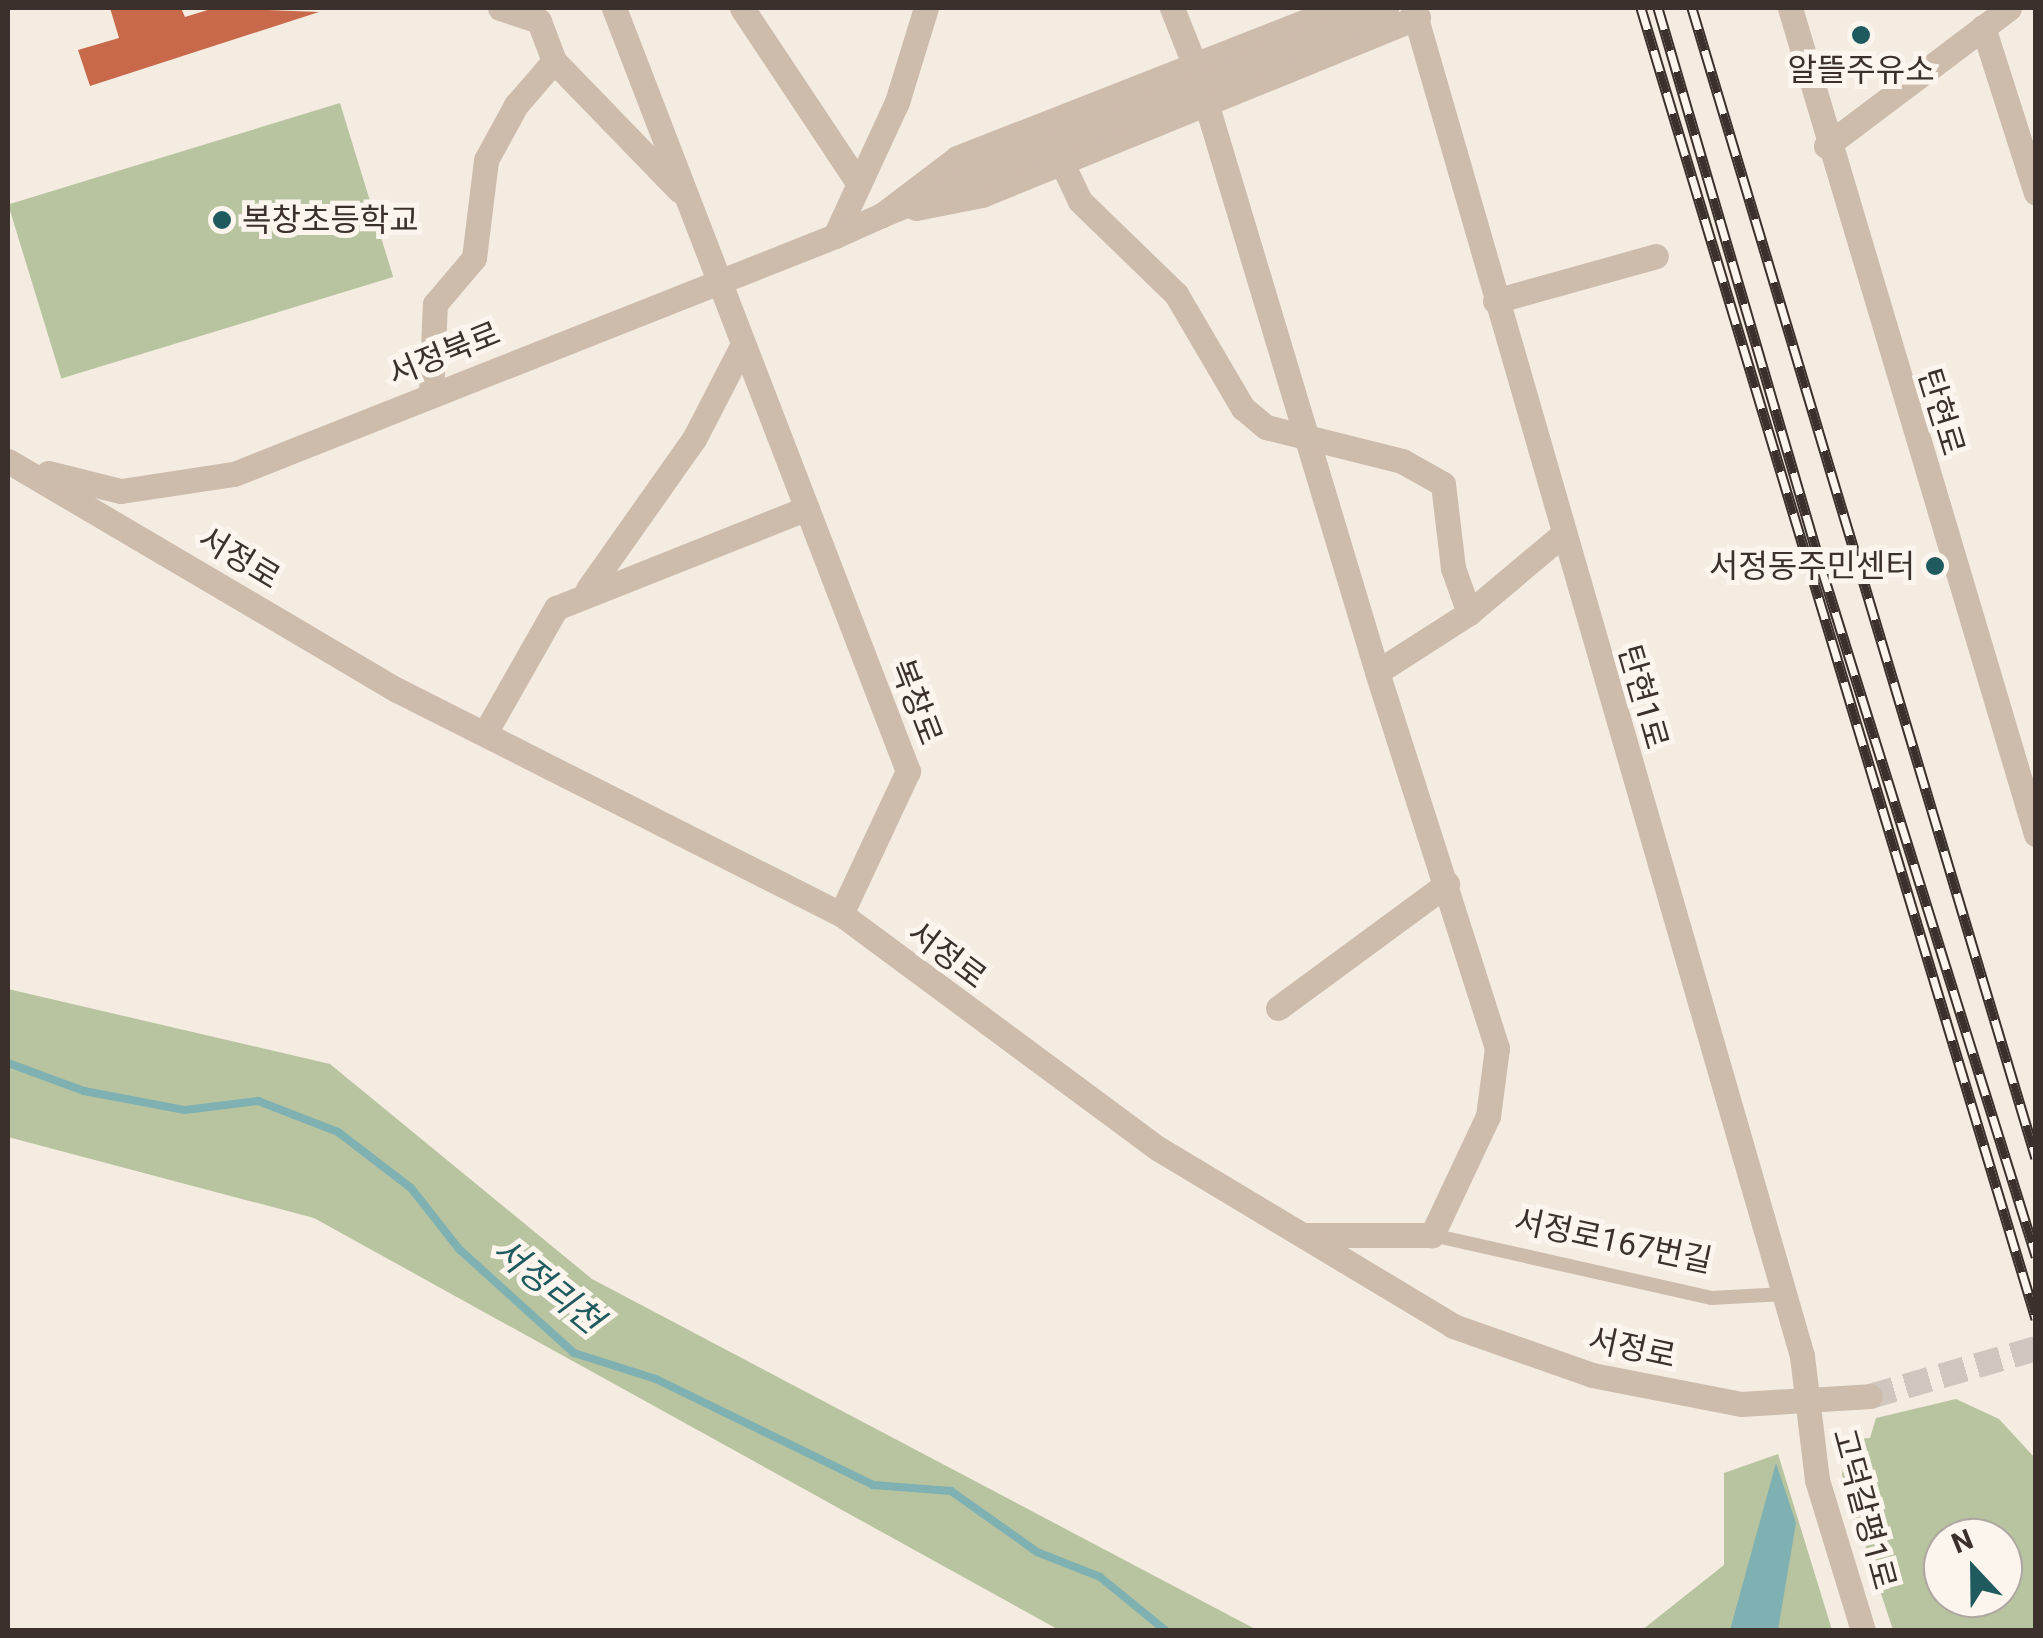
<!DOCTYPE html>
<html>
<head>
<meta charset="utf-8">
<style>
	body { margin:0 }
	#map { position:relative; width:2043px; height:1638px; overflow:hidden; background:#f4ebe1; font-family:Roboto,"Noto Sans KR",sans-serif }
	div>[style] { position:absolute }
	.green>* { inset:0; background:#b8c4a0; transform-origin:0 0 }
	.water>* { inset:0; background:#7fb0b2 }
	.stream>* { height:8px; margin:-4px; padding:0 4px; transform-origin:4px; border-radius:4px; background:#7fb0b2 }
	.building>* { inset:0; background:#c8694b }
	.tertiary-tunnel>* { height:25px; margin-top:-12.5px; transform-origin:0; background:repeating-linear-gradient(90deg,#cfc6bd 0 25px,transparent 0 37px) }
	.service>* { height:14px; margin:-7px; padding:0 7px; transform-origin:7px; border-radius:7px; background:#cdbbac }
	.minor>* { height:25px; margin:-12.5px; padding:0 12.5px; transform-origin:12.5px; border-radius:12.5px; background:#cdbbac }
	.tertiary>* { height:25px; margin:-12.5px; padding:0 12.5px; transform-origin:12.5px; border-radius:12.5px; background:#cdbbac }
	.rail>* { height:11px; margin-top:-5.5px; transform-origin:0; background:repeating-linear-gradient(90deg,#fbf5ee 0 22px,#3b302b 0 44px); box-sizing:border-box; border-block:2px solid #3b302b }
	.tertiary-bridge>* { height:25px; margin:-12.5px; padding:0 12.5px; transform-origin:12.5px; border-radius:12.5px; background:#cdbbac }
	.dots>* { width:28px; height:28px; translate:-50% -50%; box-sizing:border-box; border:5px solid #fbf5ee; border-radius:50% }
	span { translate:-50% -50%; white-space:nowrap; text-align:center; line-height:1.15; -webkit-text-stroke:10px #fbf5ee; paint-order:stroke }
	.poi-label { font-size:32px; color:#3b302b }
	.left { translate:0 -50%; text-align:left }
	.right { translate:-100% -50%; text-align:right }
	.street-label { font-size:32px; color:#3b302b }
	.water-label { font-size:35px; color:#1f5a5e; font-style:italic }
	.frame { position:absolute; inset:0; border:10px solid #3b302b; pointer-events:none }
	.north { position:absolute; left:1923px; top:1518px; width:100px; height:100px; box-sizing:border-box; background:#fbf5ee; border:2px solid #aea6a0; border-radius:50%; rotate:338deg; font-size:28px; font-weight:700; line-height:40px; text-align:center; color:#3b302b }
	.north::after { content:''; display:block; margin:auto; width:35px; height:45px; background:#1f5a5e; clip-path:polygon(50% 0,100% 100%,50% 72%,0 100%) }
</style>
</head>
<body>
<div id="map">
	<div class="green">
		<div style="left:340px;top:103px;width:182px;height:347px;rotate:73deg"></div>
		<div style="clip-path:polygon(8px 989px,330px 1064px,592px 1279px,1257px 1630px,1059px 1630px,314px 1218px,8px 1137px)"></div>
		<div style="clip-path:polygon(evenodd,1956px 1399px,1999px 1419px,2035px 1458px,2035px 1630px,1893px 1630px,1842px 1475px,1847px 1440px,1870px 1438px,1876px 1418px,1956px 1399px,1943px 1538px,2003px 1538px,2003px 1598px,1943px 1598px,1943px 1538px)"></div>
		<div style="clip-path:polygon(1778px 1454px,1832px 1630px,1642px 1630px,1724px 1565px,1724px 1473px)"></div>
	</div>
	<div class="water">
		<div style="clip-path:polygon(1776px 1463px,1796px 1523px,1778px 1630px,1730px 1630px)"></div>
	</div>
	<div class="stream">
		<div style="left:8px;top:1063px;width:81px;rotate:20.2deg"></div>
		<div style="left:84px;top:1091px;width:103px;rotate:10.7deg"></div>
		<div style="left:185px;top:1110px;width:74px;rotate:-7deg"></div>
		<div style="left:258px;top:1101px;width:86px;rotate:21.2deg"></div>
		<div style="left:338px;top:1132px;width:92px;rotate:37.5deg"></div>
		<div style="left:411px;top:1188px;width:78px;rotate:51.8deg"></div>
		<div style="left:459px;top:1249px;width:155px;rotate:42.1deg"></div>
		<div style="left:574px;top:1353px;width:86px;rotate:17.6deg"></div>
		<div style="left:656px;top:1379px;width:242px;rotate:26deg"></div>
		<div style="left:873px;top:1485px;width:78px;rotate:4.4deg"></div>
		<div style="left:951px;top:1491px;width:105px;rotate:35.3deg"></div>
		<div style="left:1037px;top:1552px;width:68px;rotate:21.6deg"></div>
		<div style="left:1100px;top:1577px;width:84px;rotate:39.2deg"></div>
	</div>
	<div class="building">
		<div style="clip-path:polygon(110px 8px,181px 8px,185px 17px,214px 8px,319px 12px,90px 86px,78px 50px,119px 38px)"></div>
	</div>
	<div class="tertiary-tunnel">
		<div style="left:1870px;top:1396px;width:173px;rotate:-16.1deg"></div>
	</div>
	<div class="service">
		<div style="left:1432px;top:1235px;width:286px;rotate:12.7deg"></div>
		<div style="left:1711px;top:1298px;width:71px;rotate:-3.2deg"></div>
	</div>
	<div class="minor">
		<div style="left:614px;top:8px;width:818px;rotate:68.93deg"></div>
		<div style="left:908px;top:771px;width:158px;rotate:115.1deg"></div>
		<div style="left:742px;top:8px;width:208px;rotate:56.4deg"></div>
		<div style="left:1172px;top:8px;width:62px;rotate:68.4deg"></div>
		<div style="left:1195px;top:66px;width:633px;rotate:73.28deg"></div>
		<div style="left:1983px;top:27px;width:174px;rotate:72.3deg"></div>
		<div style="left:554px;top:61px;width:180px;rotate:45.9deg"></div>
		<div style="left:1826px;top:146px;width:229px;rotate:-37deg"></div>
		<div style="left:1061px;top:161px;width:44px;rotate:64.6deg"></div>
		<div style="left:1080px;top:201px;width:134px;rotate:44.1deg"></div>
		<div style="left:1176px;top:294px;width:132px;rotate:59.6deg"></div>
		<div style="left:1243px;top:408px;width:30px;rotate:40deg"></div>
		<div style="left:1266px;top:427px;width:140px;rotate:14deg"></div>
		<div style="left:1402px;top:461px;width:47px;rotate:29.3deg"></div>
		<div style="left:1443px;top:484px;width:85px;rotate:83.2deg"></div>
		<div style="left:1453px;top:568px;width:48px;rotate:70.4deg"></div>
		<div style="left:1469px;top:613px;width:109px;rotate:147.3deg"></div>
		<div style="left:1377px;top:672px;width:395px;rotate:72.3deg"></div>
		<div style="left:1497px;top:1048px;width:69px;rotate:97.5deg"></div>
		<div style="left:1488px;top:1116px;width:132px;rotate:115.2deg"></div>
		<div style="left:1432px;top:1235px;width:125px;rotate:180deg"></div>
		<div style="left:835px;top:236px;width:148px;rotate:-65.2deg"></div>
		<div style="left:897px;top:102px;width:98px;rotate:-72.9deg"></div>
		<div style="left:1495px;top:301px;width:167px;rotate:-15.6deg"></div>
		<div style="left:431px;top:394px;width:90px;rotate:-87.5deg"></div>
		<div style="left:435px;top:304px;width:60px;rotate:-49.7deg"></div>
		<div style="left:474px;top:258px;width:99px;rotate:-83deg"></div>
		<div style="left:486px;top:160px;width:63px;rotate:-61.4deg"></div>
		<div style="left:516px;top:105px;width:58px;rotate:-49.2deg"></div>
		<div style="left:554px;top:61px;width:43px;rotate:-110.6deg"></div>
		<div style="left:539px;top:21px;width:41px;rotate:-161.6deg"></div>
		<div style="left:588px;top:589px;width:184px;rotate:-54.8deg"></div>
		<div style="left:694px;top:439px;width:107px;rotate:-62.7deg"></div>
		<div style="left:1469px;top:613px;width:121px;rotate:-40deg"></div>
		<div style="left:485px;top:733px;width:144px;rotate:-60.4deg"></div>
		<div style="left:556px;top:608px;width:270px;rotate:-21.7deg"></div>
		<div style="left:1278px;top:1008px;width:210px;rotate:-36.3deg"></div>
	</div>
	<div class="tertiary">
		<div style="left:1413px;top:8px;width:1403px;rotate:73.9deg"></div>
		<div style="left:1802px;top:1356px;width:125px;rotate:83.1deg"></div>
		<div style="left:1817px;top:1480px;width:157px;rotate:73deg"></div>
		<div style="left:1790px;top:8px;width:862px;rotate:73.42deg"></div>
		<div style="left:916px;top:208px;width:67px;rotate:-11.1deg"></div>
		<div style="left:982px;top:195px;width:471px;rotate:-22.2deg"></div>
		<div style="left:8px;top:461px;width:451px;rotate:30.5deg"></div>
		<div style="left:397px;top:690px;width:497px;rotate:26.8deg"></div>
		<div style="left:841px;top:914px;width:395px;rotate:36.5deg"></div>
		<div style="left:1159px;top:1149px;width:343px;rotate:31deg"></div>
		<div style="left:1453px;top:1326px;width:147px;rotate:19.4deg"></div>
		<div style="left:1592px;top:1375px;width:152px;rotate:11deg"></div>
		<div style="left:1741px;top:1404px;width:129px;rotate:-3.5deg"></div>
		<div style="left:48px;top:473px;width:75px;rotate:13.9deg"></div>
		<div style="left:121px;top:491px;width:114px;rotate:-8.6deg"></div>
		<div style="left:234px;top:474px;width:646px;rotate:-21.6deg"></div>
		<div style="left:835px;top:236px;width:51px;rotate:-24.1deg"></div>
		<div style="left:882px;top:215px;width:94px;rotate:-37.2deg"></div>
		<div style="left:957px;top:158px;width:411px;rotate:-21.4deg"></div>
	</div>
	<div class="rail">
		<div style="left:1641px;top:8px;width:1369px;rotate:73.23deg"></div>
		<div style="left:1658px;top:8px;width:585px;rotate:73.73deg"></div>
		<div style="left:1822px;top:570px;width:719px;rotate:72.67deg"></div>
		<div style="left:1692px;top:8px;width:1200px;rotate:73.35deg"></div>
	</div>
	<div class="tertiary-bridge">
		<div style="left:882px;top:215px;width:545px;rotate:-22.33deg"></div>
	</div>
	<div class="dots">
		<div style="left:1861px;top:35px;background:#1f5a5e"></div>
		<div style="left:222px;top:220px;background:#1f5a5e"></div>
		<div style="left:1935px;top:566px;background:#1f5a5e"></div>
	</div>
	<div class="poi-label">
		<span style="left:1861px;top:70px">알뜰주유소</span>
		<span class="left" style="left:242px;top:220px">복창초등학교</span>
		<span class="right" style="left:1915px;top:566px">서정동주민센터</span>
	</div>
	<div class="street-label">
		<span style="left:444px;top:354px;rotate:-22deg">서정북로</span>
		<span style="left:1941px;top:412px;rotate:73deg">탄현로</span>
		<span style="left:239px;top:558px;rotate:31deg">서정로</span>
		<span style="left:1643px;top:697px;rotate:74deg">탄현1로</span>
		<span style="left:916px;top:702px;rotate:69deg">복창로</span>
		<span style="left:947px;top:955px;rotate:37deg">서정로</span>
		<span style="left:1613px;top:1241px;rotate:12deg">서정로167번길</span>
		<span style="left:1632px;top:1348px;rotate:12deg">서정로</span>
		<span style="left:1864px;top:1509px;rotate:75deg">고덕갈평1로</span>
	</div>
	<div class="water-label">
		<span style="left:547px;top:1286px;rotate:39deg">서정리천</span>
	</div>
	<div class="frame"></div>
	<div class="north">N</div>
</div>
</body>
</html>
